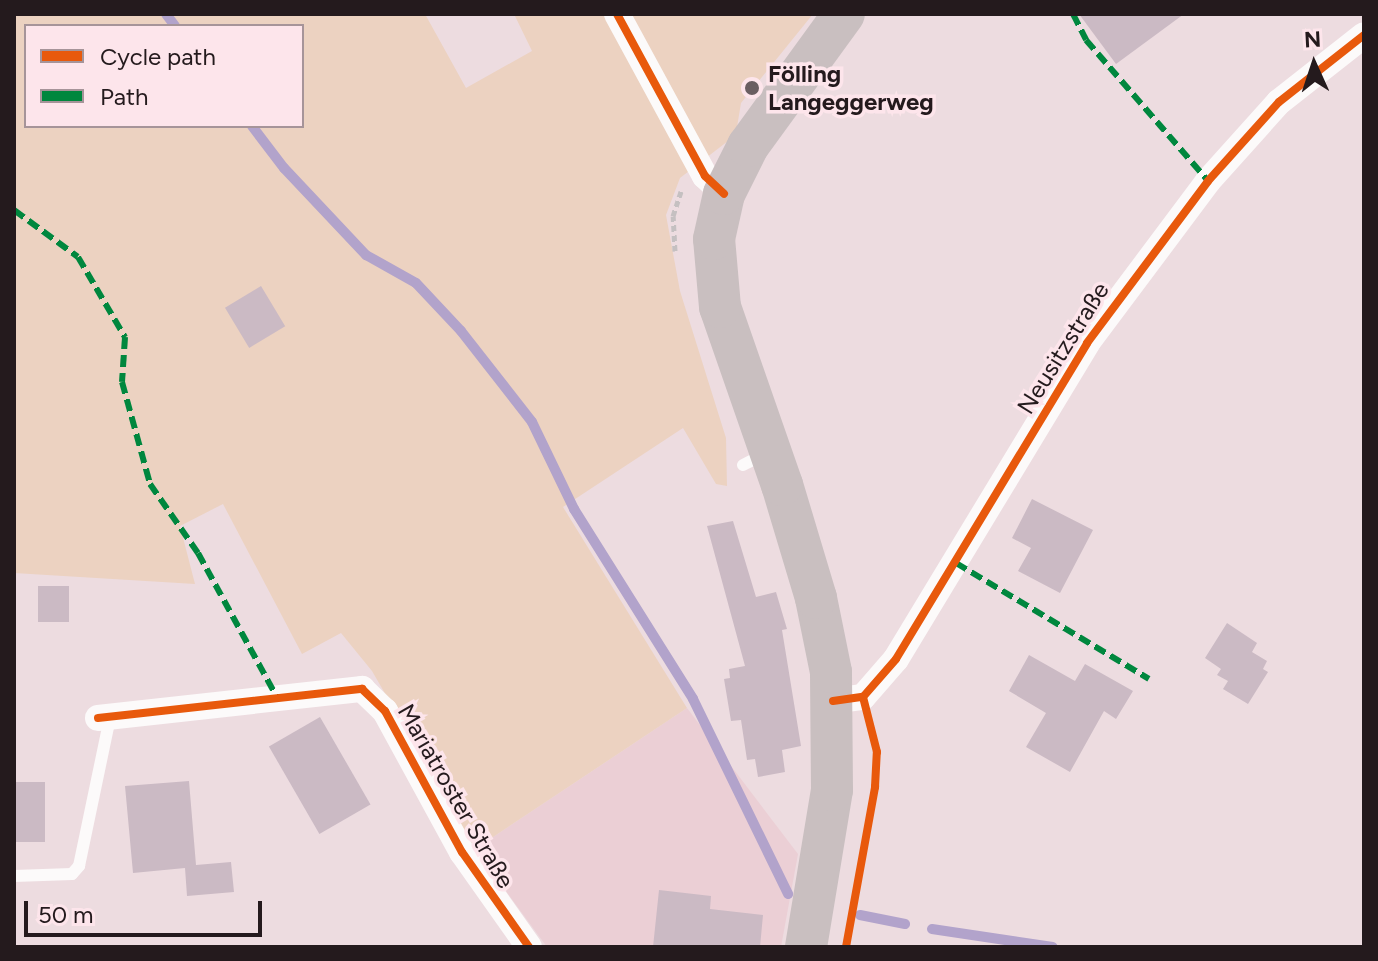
<!DOCTYPE html>
<html>
<head>
<meta charset="utf-8">
<style>
	body { margin:0 }
	#map { position:relative; width:1378px; height:961px; overflow:hidden; background:#eddce0; font-family:Figtree,sans-serif }
	div>[style] { position:absolute }
	.built>* { inset:0; background:#ebcfd5 }
	.green>* { inset:0; background:#ecd2c1 }
	.stream>* { height:10px; margin:-5px; padding:0 5px; transform-origin:5px; border-radius:5px; background:#b2a3cb }
	.building>* { inset:0; background:#cbbac4; transform-origin:0 0 }
	.path>* { height:5px; margin-top:-2.5px; transform-origin:0; background:repeating-linear-gradient(90deg,#c5c0c1 0 6px,transparent 0 10px) }
	.service>* { height:12px; margin:-6px; padding:0 6px; transform-origin:6px; border-radius:6px; background:#fcfafa }
	.minor>* { height:26px; margin:-13px; padding:0 13px; transform-origin:13px; border-radius:13px; background:#fcfafa }
	.primary>* { height:42px; margin:-21px; padding:0 21px; transform-origin:21px; border-radius:21px; background:#c9bfc0 }
	.quiet>* { height:6px; margin-top:-3px; transform-origin:0; background:repeating-linear-gradient(90deg,#00873e 0 12px,transparent 0 18px) }
	.cycleway>* { height:8px; margin:-4px; padding:0 4px; transform-origin:4px; border-radius:4px; background:#e8590c }
	.dots>* { width:22px; height:22px; translate:-50% -50%; box-sizing:border-box; border:4px solid #fde5eb; border-radius:50% }
	span { translate:-50% -50%; white-space:nowrap; text-align:center; line-height:1.15; -webkit-text-stroke:7px #fde5eb; paint-order:stroke }
	.poi-label { font-size:24px; color:#241a1d; font-weight:700 }
	.left { translate:0 -50%; text-align:left }
	.street-label { font-size:24px; color:#241a1d }
	.frame { position:absolute; inset:0; border:16px solid #241a1d; pointer-events:none }
	.legend { position:absolute; left:24px; top:24px; width:280px; height:104px; box-sizing:border-box; background:#fde5eb; border:2px solid #a69499; margin:0; padding:10px 14px; list-style:none; font-size:24px; color:#241a1d }
	.legend li { display:flex; align-items:center; gap:16px; height:40px }
	.legend b { width:40px; border:2px solid #a69499 }
	.north { position:absolute; left:1274px; top:24px; width:80px; height:80px; -webkit-text-stroke:6px #fde5eb; paint-order:stroke; rotate:357deg; font-size:22px; font-weight:700; line-height:32px; text-align:center; color:#241a1d }
	.north::after { content:''; display:block; margin:auto; width:28px; height:36px; background:#241a1d; clip-path:polygon(50% 0,100% 100%,50% 72%,0 100%) }
	.scale { position:absolute; left:24px; top:901px; width:238px; height:36px; box-sizing:border-box; border:4px solid #241a1d; border-top:0; padding-left:10px; font-size:24px; line-height:28px; white-space:nowrap; color:#241a1d; -webkit-text-stroke:6px #fde5eb; paint-order:stroke }
</style>
</head>
<body>
<div id="map">
	<div class="built">
		<div style="clip-path:polygon(687px 708px,798px 854px,781px 947px,547px 947px,475px 849px)"></div>
	</div>
	<div class="green">
		<div style="clip-path:polygon(evenodd,14px 14px,425px 14px,466px 88px,532px 51px,514px 14px,813px 14px,741px 103px,737px 127px,728px 141px,680px 178px,666px 215px,680px 291px,726px 438px,727px 486px,716px 484px,683px 428px,563px 507px,687px 708px,475px 849px,372px 671px,341px 633px,302px 654px,223px 504px,180px 526px,195px 584px,14px 573px,14px 14px,26px 26px,302px 26px,302px 126px,26px 126px,26px 26px)"></div>
	</div>
	<div class="stream">
		<div style="left:166px;top:14px;width:15px;rotate:53deg"></div>
		<div style="left:252px;top:126px;width:53px;rotate:52.7deg"></div>
		<div style="left:284px;top:168px;width:120px;rotate:46.7deg"></div>
		<div style="left:366px;top:255px;width:57px;rotate:29.2deg"></div>
		<div style="left:416px;top:283px;width:66px;rotate:46.8deg"></div>
		<div style="left:461px;top:331px;width:115px;rotate:52deg"></div>
		<div style="left:532px;top:422px;width:97px;rotate:64.2deg"></div>
		<div style="left:574px;top:509px;width:224px;rotate:57.9deg"></div>
		<div style="left:693px;top:699px;width:217px;rotate:64deg"></div>
		<div style="left:860px;top:915px;width:46px;rotate:11.3deg"></div>
		<div style="left:932px;top:929px;width:122px;rotate:8.5deg"></div>
	</div>
	<div class="building">
		<div style="clip-path:polygon(1079px 14px,1184px 14px,1116px 64px)"></div>
		<div style="left:261px;top:286px;width:47px;height:42px;rotate:59deg"></div>
		<div style="clip-path:polygon(1032px 499px,1093px 530px,1060px 593px,1018px 571px,1031px 548px,1012px 538px)"></div>
		<div style="clip-path:polygon(733px 521px,756px 597px,776px 592px,787px 629px,782px 630px,801px 746px,782px 750px,785px 772px,758px 777px,755px 759px,747px 760px,741px 720px,731px 721px,724px 679px,730px 678px,729px 669px,745px 666px,707px 526px)"></div>
		<div style="left:69px;top:586px;width:36px;height:31px;rotate:90deg"></div>
		<div style="clip-path:polygon(1227px 623px,1257px 643px,1252px 652px,1267px 661px,1263px 669px,1268px 672px,1248px 704px,1223px 689px,1228px 681px,1217px 675px,1221px 669px,1205px 658px)"></div>
		<div style="clip-path:polygon(1029px 655px,1075px 681px,1085px 664px,1133px 691px,1116px 719px,1104px 711px,1070px 772px,1026px 747px,1046px 713px,1009px 691px)"></div>
		<div style="left:320px;top:717px;width:101px;height:59px;rotate:60deg"></div>
		<div style="clip-path:polygon(189px 781px,196px 865px,231px 862px,234px 892px,187px 896px,185px 868px,133px 873px,125px 786px)"></div>
		<div style="left:14px;top:782px;width:31px;height:60px"></div>
		<div style="clip-path:polygon(659px 890px,711px 896px,710px 909px,763px 915px,760px 947px,653px 947px)"></div>
	</div>
	<div class="path">
		<div style="left:675px;top:251px;width:35px;rotate:-93deg"></div>
		<div style="left:673px;top:216px;width:26px;rotate:-72deg"></div>
	</div>
	<div class="service">
		<div style="left:743px;top:465px;width:25px;rotate:-27deg"></div>
		<div style="left:14px;top:876px;width:58px;rotate:-2deg"></div>
		<div style="left:72px;top:874px;width:11px;rotate:-49deg"></div>
		<div style="left:79px;top:866px;width:152px;rotate:-78.2deg"></div>
	</div>
	<div class="minor">
		<div style="left:617px;top:14px;width:184px;rotate:61.5deg"></div>
		<div style="left:705px;top:176px;width:26px;rotate:43deg"></div>
		<div style="left:833px;top:701px;width:30px;rotate:-8deg"></div>
		<div style="left:863px;top:697px;width:50px;rotate:-49deg"></div>
		<div style="left:896px;top:659px;width:369px;rotate:-58.8deg"></div>
		<div style="left:1087px;top:343px;width:202px;rotate:-53.2deg"></div>
		<div style="left:1208px;top:181px;width:106px;rotate:-48.1deg"></div>
		<div style="left:1279px;top:102px;width:108px;rotate:-38.2deg"></div>
		<div style="left:98px;top:718px;width:266px;rotate:-6.3deg"></div>
		<div style="left:362px;top:689px;width:32px;rotate:44deg"></div>
		<div style="left:385px;top:711px;width:161px;rotate:61.4deg"></div>
		<div style="left:462px;top:852px;width:116px;rotate:54.8deg"></div>
	</div>
	<div class="primary">
		<div style="left:806px;top:947px;width:159px;rotate:-80.6deg"></div>
		<div style="left:832px;top:790px;width:118px;rotate:-90.5deg"></div>
		<div style="left:831px;top:672px;width:76px;rotate:-101.5deg"></div>
		<div style="left:816px;top:598px;width:118px;rotate:-106.7deg"></div>
		<div style="left:782px;top:485px;width:188px;rotate:-109.2deg"></div>
		<div style="left:720px;top:307px;width:68px;rotate:-95deg"></div>
		<div style="left:714px;top:239px;width:46px;rotate:-77.5deg"></div>
		<div style="left:724px;top:194px;width:54px;rotate:-63.4deg"></div>
		<div style="left:748px;top:146px;width:163px;rotate:-54deg"></div>
	</div>
	<div class="quiet">
		<div style="left:1073px;top:14px;width:29px;rotate:63deg"></div>
		<div style="left:1086px;top:40px;width:186px;rotate:49.1deg"></div>
		<div style="left:14px;top:210px;width:79px;rotate:36.3deg"></div>
		<div style="left:78px;top:257px;width:93px;rotate:59.6deg"></div>
		<div style="left:125px;top:337px;width:45px;rotate:93.8deg"></div>
		<div style="left:122px;top:382px;width:106px;rotate:74.6deg"></div>
		<div style="left:150px;top:484px;width:84px;rotate:55.2deg"></div>
		<div style="left:198px;top:553px;width:164px;rotate:61.3deg"></div>
		<div style="left:956px;top:563px;width:225px;rotate:31deg"></div>
	</div>
	<div class="cycleway">
		<div style="left:617px;top:14px;width:184px;rotate:61.5deg"></div>
		<div style="left:705px;top:176px;width:26px;rotate:43deg"></div>
		<div style="left:833px;top:701px;width:30px;rotate:-8deg"></div>
		<div style="left:863px;top:697px;width:50px;rotate:-49deg"></div>
		<div style="left:896px;top:659px;width:369px;rotate:-58.8deg"></div>
		<div style="left:1087px;top:343px;width:202px;rotate:-53.2deg"></div>
		<div style="left:1208px;top:181px;width:106px;rotate:-48.1deg"></div>
		<div style="left:1279px;top:102px;width:108px;rotate:-38.2deg"></div>
		<div style="left:98px;top:718px;width:266px;rotate:-6.3deg"></div>
		<div style="left:362px;top:689px;width:32px;rotate:44deg"></div>
		<div style="left:385px;top:711px;width:161px;rotate:61.4deg"></div>
		<div style="left:462px;top:852px;width:116px;rotate:54.8deg"></div>
		<div style="left:846px;top:947px;width:163px;rotate:-79.7deg"></div>
		<div style="left:875px;top:787px;width:35px;rotate:-87deg"></div>
		<div style="left:877px;top:752px;width:57px;rotate:-104.3deg"></div>
	</div>
	<div class="dots">
		<div style="left:752px;top:88px;background:#6a5e61"></div>
	</div>
	<div class="poi-label">
		<span class="left" style="left:768px;top:88px">Fölling<br>Langeggerweg</span>
	</div>
	<div class="street-label">
		<span style="left:1063px;top:348px;rotate:-58deg">Neusitzstraße</span>
		<span style="left:456px;top:796px;rotate:60deg">Mariatroster Straße</span>
	</div>
	<div class="frame"></div>
	<ul class="legend">
	<li><b style="height:10px;background:#e8590c"></b>Cycle path</li>
	<li><b style="height:10px;background:#00873e"></b>Path</li>
	</ul>
	<div class="north">N</div>
	<div class="scale">50 m</div>
</div>
</body>
</html>
